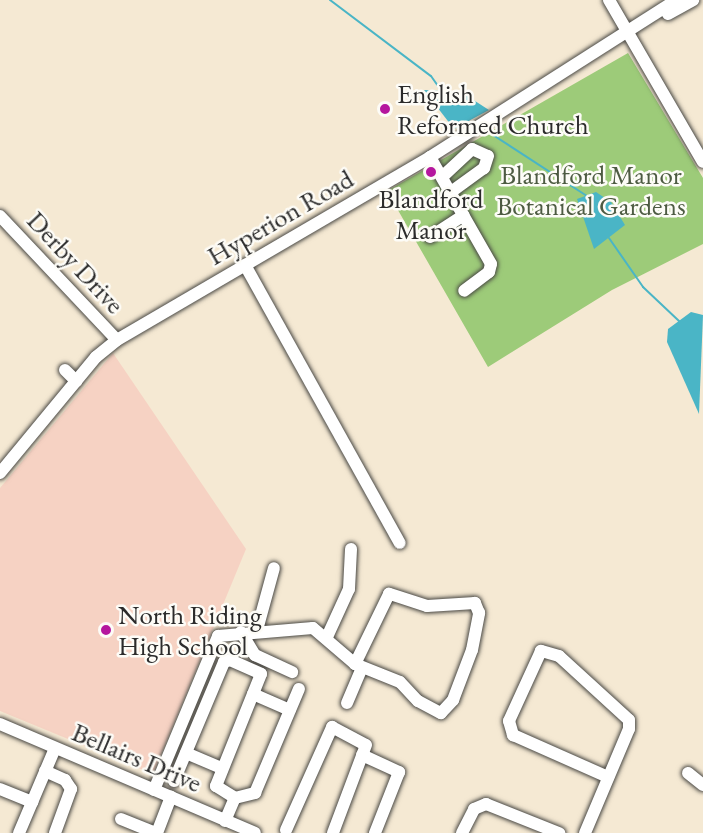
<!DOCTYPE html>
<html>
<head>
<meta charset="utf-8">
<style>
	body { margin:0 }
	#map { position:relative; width:703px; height:833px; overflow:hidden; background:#f5e9d3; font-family:"EB Garamond",serif }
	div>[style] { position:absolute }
	.built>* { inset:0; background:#f6d2c3 }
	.green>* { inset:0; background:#9dcb79 }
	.water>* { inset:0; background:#4ab5c6 }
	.stream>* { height:2px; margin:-1px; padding:0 1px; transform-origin:1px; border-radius:1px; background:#4ab5c6 }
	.roads { filter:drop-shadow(0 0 2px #494844) drop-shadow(0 0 2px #494844) }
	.minor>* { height:12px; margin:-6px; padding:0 6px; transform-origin:6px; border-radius:6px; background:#fff }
	.dots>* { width:16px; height:16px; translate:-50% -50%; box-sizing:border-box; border:3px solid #fdfcf7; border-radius:50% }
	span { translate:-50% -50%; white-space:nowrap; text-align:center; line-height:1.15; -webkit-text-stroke:5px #fdfcf7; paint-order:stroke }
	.poi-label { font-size:27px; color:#2b2b2b }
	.left { translate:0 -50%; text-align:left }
	.park-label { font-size:27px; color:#4d5b42 }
	.street-label { font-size:27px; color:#2b2b2b }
</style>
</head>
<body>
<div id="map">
	<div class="built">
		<div style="clip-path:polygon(113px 353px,246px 549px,153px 774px,0 711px,0 488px)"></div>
	</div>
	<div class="green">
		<div style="clip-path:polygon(628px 53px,703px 178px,703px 244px,612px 290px,488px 367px,387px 191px)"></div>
	</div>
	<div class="water">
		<div style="clip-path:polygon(424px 90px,461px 92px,489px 110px,454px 129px)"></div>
		<div style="clip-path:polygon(596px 192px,611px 202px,625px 225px,594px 249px,577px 199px)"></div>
		<div style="clip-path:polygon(691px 312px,703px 315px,699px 414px,667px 342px,668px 329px)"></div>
	</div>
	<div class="stream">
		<div style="left:330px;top:0;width:126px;rotate:37deg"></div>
		<div style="left:431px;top:76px;width:21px;rotate:55deg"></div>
		<div style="left:493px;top:135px;width:112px;rotate:33deg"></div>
		<div style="left:609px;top:238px;width:60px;rotate:55.2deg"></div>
		<div style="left:643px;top:287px;width:51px;rotate:43.4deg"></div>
	</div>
	<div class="roads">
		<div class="minor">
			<div style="left:609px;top:0;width:187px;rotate:59.9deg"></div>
			<div style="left:668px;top:14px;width:29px;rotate:-29deg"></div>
			<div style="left:430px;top:157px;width:123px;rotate:60.3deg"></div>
			<div style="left:491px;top:264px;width:8px;rotate:104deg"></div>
			<div style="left:489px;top:272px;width:31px;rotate:143deg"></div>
			<div style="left:442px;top:177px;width:41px;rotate:-43deg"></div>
			<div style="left:472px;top:149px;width:17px;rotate:24deg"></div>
			<div style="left:488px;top:156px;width:13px;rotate:108deg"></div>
			<div style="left:484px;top:168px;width:41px;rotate:144deg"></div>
			<div style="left:0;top:216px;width:170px;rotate:46.7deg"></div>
			<div style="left:430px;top:237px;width:40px;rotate:-32.9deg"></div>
			<div style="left:245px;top:265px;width:318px;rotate:60.9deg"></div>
			<div style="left:65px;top:370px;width:16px;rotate:45deg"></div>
			<div style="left:0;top:473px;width:151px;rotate:-50.4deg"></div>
			<div style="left:96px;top:357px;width:27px;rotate:-39deg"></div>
			<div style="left:117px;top:340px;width:363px;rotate:-30.3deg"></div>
			<div style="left:430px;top:157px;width:292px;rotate:-32.5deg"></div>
			<div style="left:257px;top:630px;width:64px;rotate:-74.7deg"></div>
			<div style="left:241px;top:632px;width:27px;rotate:59deg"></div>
			<div style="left:255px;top:655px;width:41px;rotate:24.7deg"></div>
			<div style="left:327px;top:637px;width:53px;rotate:-65.4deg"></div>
			<div style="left:349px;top:589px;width:40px;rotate:-87.1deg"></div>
			<div style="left:253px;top:694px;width:40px;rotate:23.4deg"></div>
			<div style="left:347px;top:703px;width:38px;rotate:-67deg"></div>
			<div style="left:0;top:724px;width:277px;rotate:23.1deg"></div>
			<div style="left:186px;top:753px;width:39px;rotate:23deg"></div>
			<div style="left:362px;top:755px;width:41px;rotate:24.7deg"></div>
			<div style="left:399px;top:772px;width:66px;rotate:111.5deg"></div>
			<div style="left:45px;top:771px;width:22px;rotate:24deg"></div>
			<div style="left:65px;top:780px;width:11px;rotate:56deg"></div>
			<div style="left:71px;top:789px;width:47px;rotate:110deg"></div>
			<div style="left:688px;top:773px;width:19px;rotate:39deg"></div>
			<div style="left:174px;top:781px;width:129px;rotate:-67.2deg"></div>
			<div style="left:224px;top:662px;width:6px;rotate:-18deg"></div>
			<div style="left:230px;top:660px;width:34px;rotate:24deg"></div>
			<div style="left:261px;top:674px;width:121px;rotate:111.9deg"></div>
			<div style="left:216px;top:786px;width:22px;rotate:32deg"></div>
			<div style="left:0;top:789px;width:35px;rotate:22deg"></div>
			<div style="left:154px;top:790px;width:167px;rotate:-67.4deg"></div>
			<div style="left:218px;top:636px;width:95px;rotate:-4.8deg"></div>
			<div style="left:313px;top:628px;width:55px;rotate:40.6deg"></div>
			<div style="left:355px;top:664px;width:48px;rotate:21.8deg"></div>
			<div style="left:400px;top:682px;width:26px;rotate:47deg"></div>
			<div style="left:418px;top:701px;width:26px;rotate:28deg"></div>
			<div style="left:441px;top:713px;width:18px;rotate:-47deg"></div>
			<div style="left:453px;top:700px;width:53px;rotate:-69.2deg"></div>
			<div style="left:472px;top:650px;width:38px;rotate:-79deg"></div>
			<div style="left:479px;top:613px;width:11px;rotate:-112deg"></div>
			<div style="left:475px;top:603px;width:48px;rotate:176.4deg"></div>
			<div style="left:427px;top:606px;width:40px;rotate:-162deg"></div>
			<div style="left:389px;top:594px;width:78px;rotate:115.9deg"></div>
			<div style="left:121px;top:819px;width:37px;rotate:22deg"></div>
			<div style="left:225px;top:821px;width:25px;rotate:-67deg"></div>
			<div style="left:235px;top:798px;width:21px;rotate:-14deg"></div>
			<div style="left:255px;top:793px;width:113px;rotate:-67.1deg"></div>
			<div style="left:286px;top:830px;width:113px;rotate:-65.9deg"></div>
			<div style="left:332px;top:727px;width:38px;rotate:28deg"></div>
			<div style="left:366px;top:745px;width:94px;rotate:110.6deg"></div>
			<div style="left:19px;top:833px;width:92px;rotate:-67deg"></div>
			<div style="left:157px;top:833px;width:39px;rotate:-69deg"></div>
			<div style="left:462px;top:833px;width:27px;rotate:-63deg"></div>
			<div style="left:474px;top:809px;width:13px;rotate:-23deg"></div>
			<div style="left:486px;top:804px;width:79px;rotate:21.7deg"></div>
			<div style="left:585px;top:833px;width:113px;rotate:-67.1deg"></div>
			<div style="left:629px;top:729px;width:9px;rotate:-90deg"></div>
			<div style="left:629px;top:720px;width:95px;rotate:-137.6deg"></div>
			<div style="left:559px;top:656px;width:19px;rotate:-164deg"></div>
			<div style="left:541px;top:651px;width:77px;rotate:114.6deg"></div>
			<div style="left:509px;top:721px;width:15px;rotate:74deg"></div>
			<div style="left:513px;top:735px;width:104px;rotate:23.9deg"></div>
		</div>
	</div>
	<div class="dots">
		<div style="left:385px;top:109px;background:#b5179e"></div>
		<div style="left:431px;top:172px;background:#b5179e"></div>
		<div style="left:106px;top:630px;background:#b5179e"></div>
	</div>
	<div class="poi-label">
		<span class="left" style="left:397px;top:109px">English<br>Reformed Church</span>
		<span style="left:431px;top:214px">Blandford<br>Manor</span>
		<span class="left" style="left:118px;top:630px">North Riding<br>High School</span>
	</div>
	<div class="park-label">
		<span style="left:591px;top:190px">Blandford Manor<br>Botanical Gardens</span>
	</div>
	<div class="street-label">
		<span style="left:280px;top:217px;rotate:-30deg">Hyperion Road</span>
		<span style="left:76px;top:262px;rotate:47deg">Derby Drive</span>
		<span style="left:137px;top:757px;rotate:23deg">Bellairs Drive</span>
	</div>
</div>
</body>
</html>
